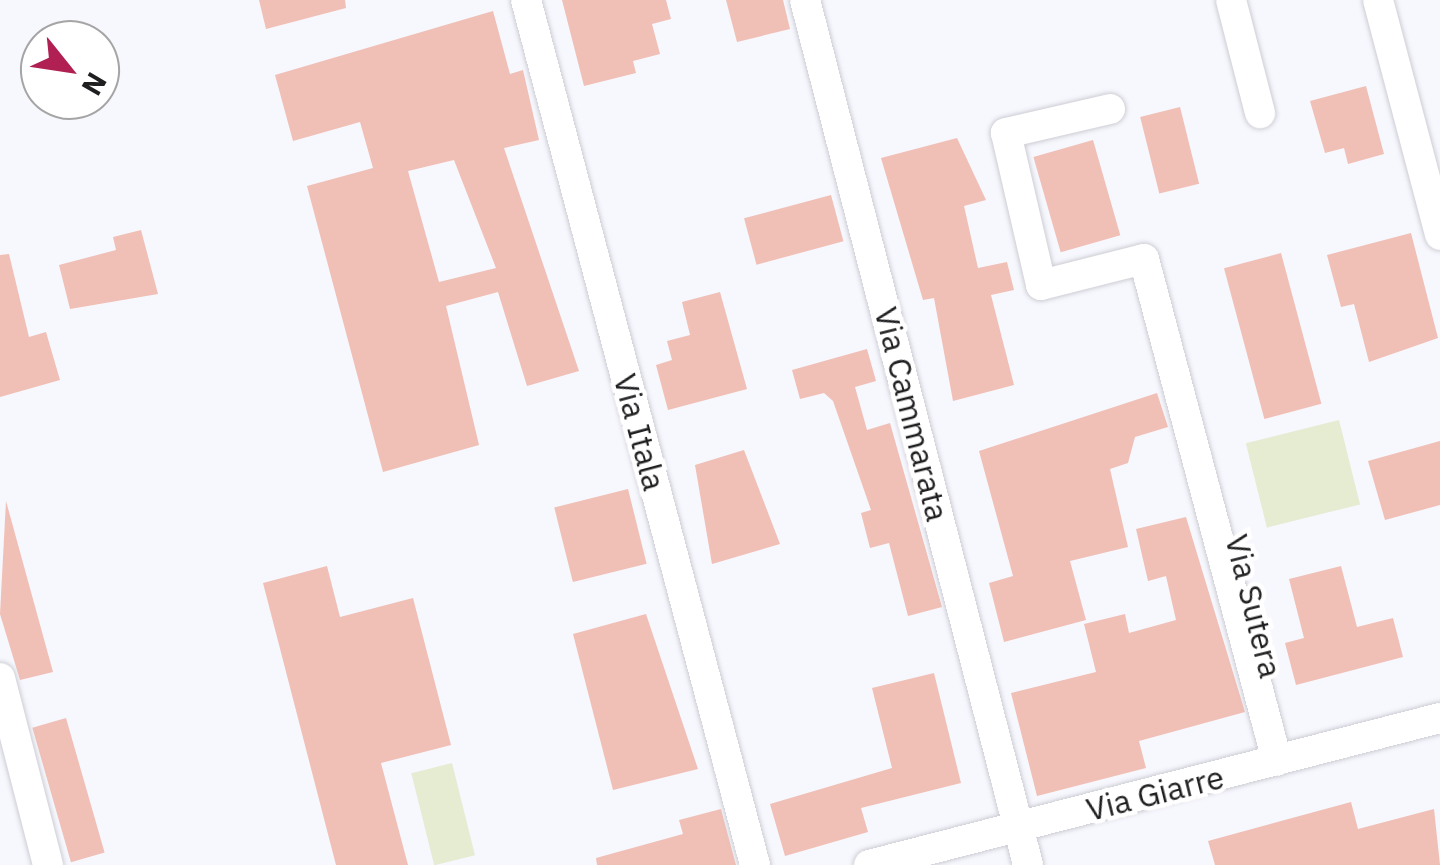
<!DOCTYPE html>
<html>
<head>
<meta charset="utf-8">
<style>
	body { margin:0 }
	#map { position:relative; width:1440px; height:865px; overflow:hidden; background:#f7f7fe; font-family:"IBM Plex Sans",sans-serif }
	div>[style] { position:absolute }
	.green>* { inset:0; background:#e5ecd2; transform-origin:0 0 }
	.building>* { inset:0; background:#f0bfb5; transform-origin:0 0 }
	.roads { filter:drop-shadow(0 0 2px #cdcdd4) drop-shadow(0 0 2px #cdcdd4) }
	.minor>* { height:30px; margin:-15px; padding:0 15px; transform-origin:15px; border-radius:15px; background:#fff }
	span { translate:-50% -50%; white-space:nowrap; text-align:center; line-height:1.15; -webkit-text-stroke:9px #fff; paint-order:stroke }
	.street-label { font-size:32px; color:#1f1f21 }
	.north { position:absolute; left:20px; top:20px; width:100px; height:100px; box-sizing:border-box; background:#fff; border:2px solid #a5a5a6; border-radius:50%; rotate:120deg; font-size:28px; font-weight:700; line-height:40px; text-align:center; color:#1f1f21 }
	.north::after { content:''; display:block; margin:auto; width:35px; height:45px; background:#b02052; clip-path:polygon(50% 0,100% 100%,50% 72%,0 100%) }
</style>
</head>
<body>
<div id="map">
	<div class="green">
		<div style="left:1339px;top:420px;width:87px;height:96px;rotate:76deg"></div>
		<div style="left:452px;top:763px;width:95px;height:42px;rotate:76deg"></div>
	</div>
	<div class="building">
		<div style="clip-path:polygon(259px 0,345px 0,346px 8px,266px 29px)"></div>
		<div style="clip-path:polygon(562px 0,666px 0,671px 19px,652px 24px,660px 54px,633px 61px,636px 73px,584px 86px)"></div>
		<div style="clip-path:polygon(726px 0,783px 0,790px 29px,737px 42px)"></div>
		<div style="clip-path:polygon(evenodd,493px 11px,510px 74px,523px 70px,539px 140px,504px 148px,579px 371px,527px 386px,498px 292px,446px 306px,479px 445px,383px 472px,307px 186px,373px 168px,360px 122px,293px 141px,275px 75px,493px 11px,454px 160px,496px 268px,439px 282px,408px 171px,454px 160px)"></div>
		<div style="clip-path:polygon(1366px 86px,1384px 154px,1348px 164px,1344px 148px,1325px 153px,1310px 101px)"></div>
		<div style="left:1180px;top:107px;width:79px;height:41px;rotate:76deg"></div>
		<div style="clip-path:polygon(957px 138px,986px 200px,964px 206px,978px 268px,1007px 262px,1014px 290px,991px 295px,1014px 385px,953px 401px,934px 298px,923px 300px,881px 158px)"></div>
		<div style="left:1093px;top:140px;width:99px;height:62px;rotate:74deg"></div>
		<div style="left:831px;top:195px;width:48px;height:90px;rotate:75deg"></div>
		<div style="clip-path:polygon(141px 230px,158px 294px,70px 309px,59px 265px,116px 250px,113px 237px)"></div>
		<div style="clip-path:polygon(1411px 233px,1438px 338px,1369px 362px,1354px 304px,1341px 307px,1327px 255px)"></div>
		<div style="left:1281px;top:253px;width:156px;height:59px;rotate:75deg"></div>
		<div style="clip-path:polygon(9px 254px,29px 337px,46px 332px,60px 380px,0 397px,0 255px)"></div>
		<div style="clip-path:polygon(720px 292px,747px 389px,668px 410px,656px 365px,672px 360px,667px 341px,690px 335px,682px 302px)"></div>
		<div style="clip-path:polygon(867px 349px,876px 381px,855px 387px,867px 430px,890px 423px,942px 607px,908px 616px,889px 543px,870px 548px,861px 513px,871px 510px,833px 401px,824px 393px,800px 399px,792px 370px)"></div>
		<div style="clip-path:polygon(1157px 393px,1168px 427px,1135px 437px,1128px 463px,1110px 469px,1128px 547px,1070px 561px,1086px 620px,1004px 642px,989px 583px,1013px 576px,979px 451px)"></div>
		<div style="clip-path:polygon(1440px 441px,1440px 505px,1385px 520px,1368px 461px)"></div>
		<div style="clip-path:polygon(744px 450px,780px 544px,712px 564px,695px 465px)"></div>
		<div style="left:628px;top:489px;width:77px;height:76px;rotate:76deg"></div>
		<div style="clip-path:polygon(6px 501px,53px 672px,20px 680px,0 614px)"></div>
		<div style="clip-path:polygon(1186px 517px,1245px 712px,1139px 741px,1146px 768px,1037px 796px,1011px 693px,1096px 672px,1084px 624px,1125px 614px,1129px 633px,1176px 620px,1166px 576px,1148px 581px,1136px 529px)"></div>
		<div style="clip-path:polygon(327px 566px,340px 617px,413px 598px,451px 745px,381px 763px,408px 865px,336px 865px,263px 583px)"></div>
		<div style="clip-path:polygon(1341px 566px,1357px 627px,1393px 618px,1403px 657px,1296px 685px,1285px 643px,1304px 638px,1289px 579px)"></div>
		<div style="clip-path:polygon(646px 614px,698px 769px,613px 790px,573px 634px)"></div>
		<div style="clip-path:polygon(934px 673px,961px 783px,861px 808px,868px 832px,785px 856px,770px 804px,892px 768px,872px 688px)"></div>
		<div style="left:66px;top:718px;width:140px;height:35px;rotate:74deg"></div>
		<div style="clip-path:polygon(1351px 802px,1358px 829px,1434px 809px,1440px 865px,1215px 865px,1208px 841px)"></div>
		<div style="clip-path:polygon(721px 809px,736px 865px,597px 865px,596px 858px,683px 834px,679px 820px)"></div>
	</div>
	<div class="roads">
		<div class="minor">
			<div style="left:526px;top:0;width:895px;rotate:75.17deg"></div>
			<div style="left:805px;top:0;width:893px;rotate:75.54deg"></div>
			<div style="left:1231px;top:0;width:117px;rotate:75.6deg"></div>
			<div style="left:1378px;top:0;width:243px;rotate:75.2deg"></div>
			<div style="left:1110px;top:109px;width:107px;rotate:167deg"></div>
			<div style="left:1006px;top:133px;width:156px;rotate:77deg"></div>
			<div style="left:1041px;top:285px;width:106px;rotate:-14.2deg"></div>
			<div style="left:1144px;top:259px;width:519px;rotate:75.16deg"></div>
			<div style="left:0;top:678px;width:193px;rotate:75.6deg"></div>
			<div style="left:869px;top:865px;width:590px;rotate:-14.44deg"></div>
		</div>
	</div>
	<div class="street-label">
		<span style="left:912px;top:414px;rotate:76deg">Via Cammarata</span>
		<span style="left:640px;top:432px;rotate:75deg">Via Itala</span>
		<span style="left:1254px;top:606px;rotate:76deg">Via Sutera</span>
		<span style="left:1155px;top:793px;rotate:-14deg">Via Giarre</span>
	</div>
	<div class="north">N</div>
</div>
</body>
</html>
